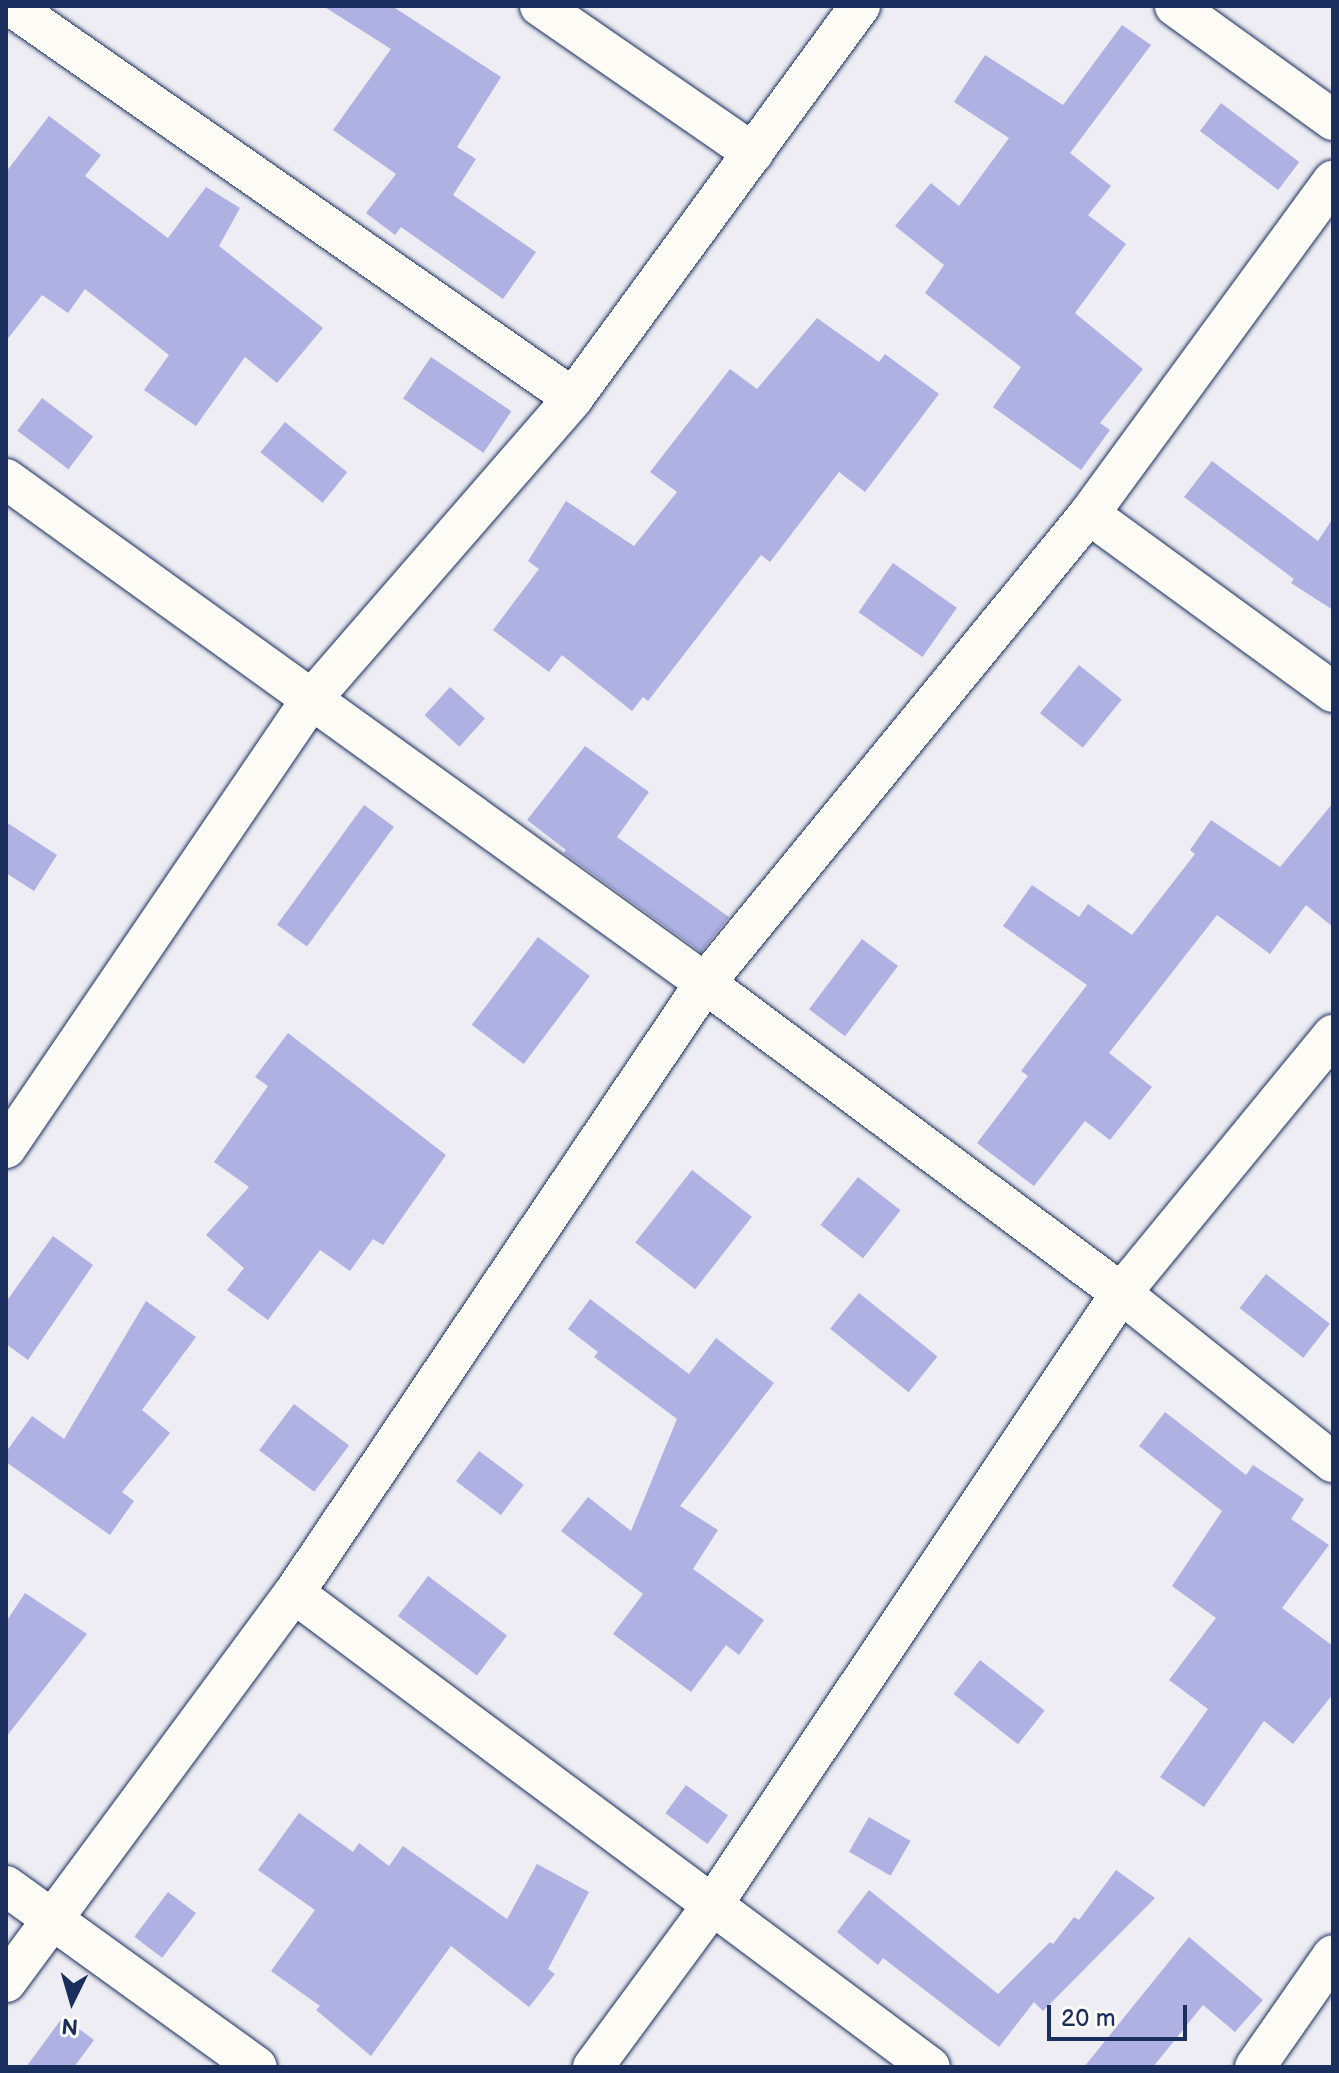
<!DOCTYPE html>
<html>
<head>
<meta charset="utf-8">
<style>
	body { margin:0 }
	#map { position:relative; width:1339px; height:2073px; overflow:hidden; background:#ededf3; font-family:"Balsamiq Sans",sans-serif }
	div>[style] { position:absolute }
	.building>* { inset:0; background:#afb1e3; transform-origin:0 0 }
	.roads { filter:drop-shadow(0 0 2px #1b2f5e) drop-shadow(0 0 2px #1b2f5e) }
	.street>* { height:40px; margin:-20px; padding:0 20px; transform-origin:20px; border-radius:20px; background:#fdfcf7 }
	span { translate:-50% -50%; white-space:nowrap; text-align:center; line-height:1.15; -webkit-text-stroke:8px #fdfcf7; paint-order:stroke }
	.frame { position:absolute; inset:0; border:8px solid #1b2f5e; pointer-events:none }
	.north { position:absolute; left:32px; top:1961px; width:80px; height:80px; -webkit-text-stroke:6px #fdfcf7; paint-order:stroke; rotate:185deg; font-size:22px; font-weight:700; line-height:32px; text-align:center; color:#1b2f5e }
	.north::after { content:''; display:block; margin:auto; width:28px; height:36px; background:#1b2f5e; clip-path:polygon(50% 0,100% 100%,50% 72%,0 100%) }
	.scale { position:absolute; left:1047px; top:2005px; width:140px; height:36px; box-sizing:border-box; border:4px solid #1b2f5e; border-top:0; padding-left:10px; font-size:24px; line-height:28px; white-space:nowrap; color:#1b2f5e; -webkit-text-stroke:6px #fdfcf7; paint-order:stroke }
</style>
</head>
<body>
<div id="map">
	<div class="building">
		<div style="clip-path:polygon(323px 6px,392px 6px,501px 77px,457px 147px,476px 159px,453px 195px,536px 252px,503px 299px,401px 227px,395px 235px,366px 213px,396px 174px,333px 130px,391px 49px)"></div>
		<div style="clip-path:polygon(1122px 25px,1151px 45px,1070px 153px,1111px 186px,1088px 215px,1126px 244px,1075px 313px,1143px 369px,1100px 423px,1110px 430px,1081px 470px,993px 407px,1021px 367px,925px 293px,944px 265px,895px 226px,931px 183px,959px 206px,1009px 138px,954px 102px,985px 55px,1063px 105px)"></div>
		<div style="left:1221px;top:103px;width:98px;height:35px;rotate:37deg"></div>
		<div style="clip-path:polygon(49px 116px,101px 155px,85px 176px,168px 238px,206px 187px,240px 208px,219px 246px,323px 328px,277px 383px,245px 357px,196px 426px,144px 390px,169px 355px,85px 289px,68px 313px,42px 295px,6px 341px,6px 172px)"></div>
		<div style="clip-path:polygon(817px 318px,879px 362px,885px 354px,939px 394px,865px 492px,839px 472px,770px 562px,761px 555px,648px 701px,643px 697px,632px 711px,562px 655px,549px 672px,493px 630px,539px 569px,528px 561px,566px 501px,634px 546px,677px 492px,650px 472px,730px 369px,757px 389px)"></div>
		<div style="left:431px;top:357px;width:97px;height:50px;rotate:34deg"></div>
		<div style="left:42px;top:398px;width:64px;height:41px;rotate:37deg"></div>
		<div style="left:285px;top:422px;width:80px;height:39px;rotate:39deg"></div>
		<div style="clip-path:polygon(1212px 461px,1318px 541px,1333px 518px,1333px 610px,1291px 583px,1294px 579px,1184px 497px)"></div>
		<div style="left:893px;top:563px;width:78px;height:60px;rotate:35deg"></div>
		<div style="left:1079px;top:665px;width:55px;height:62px;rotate:39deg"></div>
		<div style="left:450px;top:687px;width:47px;height:38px;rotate:42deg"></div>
		<div style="clip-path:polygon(585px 746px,649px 792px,617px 837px,729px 917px,701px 952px,564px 853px,566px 850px,527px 820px)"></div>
		<div style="clip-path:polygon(1333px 803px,1333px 927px,1306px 905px,1270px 954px,1217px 915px,1109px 1053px,1152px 1087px,1110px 1140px,1085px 1121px,1034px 1186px,977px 1143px,1028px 1076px,1021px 1071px,1087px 985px,1003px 926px,1032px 885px,1079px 917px,1088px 904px,1132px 935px,1195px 854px,1190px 850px,1211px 820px,1280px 867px)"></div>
		<div style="left:364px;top:805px;width:37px;height:148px;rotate:36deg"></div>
		<div style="clip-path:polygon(6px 822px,57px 855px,34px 891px,6px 873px)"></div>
		<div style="left:538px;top:937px;width:65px;height:110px;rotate:37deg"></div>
		<div style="left:862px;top:939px;width:45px;height:88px;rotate:37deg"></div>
		<div style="clip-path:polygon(288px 1033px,446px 1155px,383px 1245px,373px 1239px,350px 1271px,320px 1250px,268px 1320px,227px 1290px,244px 1268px,206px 1235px,249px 1187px,214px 1162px,268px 1086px,255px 1077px)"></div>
		<div style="left:692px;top:1170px;width:76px;height:92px;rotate:38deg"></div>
		<div style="left:858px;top:1177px;width:54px;height:61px;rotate:38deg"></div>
		<div style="clip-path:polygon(53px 1236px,93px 1265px,28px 1360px,6px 1344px,6px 1302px)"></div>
		<div style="left:1266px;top:1274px;width:81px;height:43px;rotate:38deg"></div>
		<div style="left:859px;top:1293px;width:101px;height:46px;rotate:39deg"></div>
		<div style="clip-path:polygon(590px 1299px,689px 1374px,716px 1338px,774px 1383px,680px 1506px,718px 1530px,693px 1569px,764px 1620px,739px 1655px,726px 1645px,691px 1692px,613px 1634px,643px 1594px,561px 1531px,588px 1497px,631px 1531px,677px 1419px,594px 1357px,598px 1352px,568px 1329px)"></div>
		<div style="clip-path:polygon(146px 1301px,196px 1337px,142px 1410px,170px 1433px,122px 1492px,134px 1501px,110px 1535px,6px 1462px,6px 1452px,32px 1416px,64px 1439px)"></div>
		<div style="left:294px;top:1404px;width:69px;height:58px;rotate:37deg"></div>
		<div style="clip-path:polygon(1165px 1412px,1246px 1475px,1253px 1465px,1304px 1499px,1291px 1519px,1329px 1545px,1282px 1608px,1333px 1646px,1333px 1694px,1293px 1744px,1264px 1721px,1204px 1807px,1160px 1777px,1208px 1709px,1169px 1680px,1216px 1618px,1172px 1586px,1222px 1511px,1139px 1446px)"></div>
		<div style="left:479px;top:1451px;width:56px;height:38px;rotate:37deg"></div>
		<div style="left:428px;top:1576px;width:99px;height:50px;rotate:37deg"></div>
		<div style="clip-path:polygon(25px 1593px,87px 1634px,6px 1737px,6px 1622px)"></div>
		<div style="left:980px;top:1660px;width:82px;height:43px;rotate:38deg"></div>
		<div style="left:686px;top:1785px;width:52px;height:35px;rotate:36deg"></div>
		<div style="clip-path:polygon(299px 1813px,353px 1852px,359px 1843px,389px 1866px,403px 1846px,507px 1919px,537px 1864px,589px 1892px,548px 1969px,555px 1974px,529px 2007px,451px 1946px,371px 2056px,316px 2010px,320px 2006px,271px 1971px,315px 1910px,258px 1870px)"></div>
		<div style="left:869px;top:1817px;width:48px;height:40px;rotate:30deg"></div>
		<div style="clip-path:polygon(1116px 1870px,1155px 1898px,1043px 2011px,1034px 2002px,999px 2047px,883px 1958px,878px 1965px,837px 1932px,869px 1890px,998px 1994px,1050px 1942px,1053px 1944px,1074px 1917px,1079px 1920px)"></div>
		<div style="left:168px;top:1892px;width:35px;height:56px;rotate:37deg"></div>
		<div style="clip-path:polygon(1189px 1937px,1263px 2000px,1235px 2032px,1203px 2005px,1153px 2067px,1084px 2067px)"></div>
		<div style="clip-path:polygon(63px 2017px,94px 2040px,74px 2067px,26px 2067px)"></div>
	</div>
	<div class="roads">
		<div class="street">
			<div style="left:11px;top:6px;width:685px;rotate:34.9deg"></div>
			<div style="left:540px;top:6px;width:259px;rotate:34.6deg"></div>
			<div style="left:1175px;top:6px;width:195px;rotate:35.8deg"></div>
			<div style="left:6px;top:479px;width:862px;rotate:35.79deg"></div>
			<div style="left:705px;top:983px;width:519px;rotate:36.69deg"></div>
			<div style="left:1121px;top:1293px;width:271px;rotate:38.6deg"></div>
			<div style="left:1089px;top:514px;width:302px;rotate:36.1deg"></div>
			<div style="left:6px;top:1148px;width:541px;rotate:-55.78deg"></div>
			<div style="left:310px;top:701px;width:401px;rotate:-49deg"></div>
			<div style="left:573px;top:398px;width:486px;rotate:-53.8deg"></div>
			<div style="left:294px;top:1593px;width:793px;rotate:36.7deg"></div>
			<div style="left:6px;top:1886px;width:309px;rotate:35.8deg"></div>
			<div style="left:6px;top:1982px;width:484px;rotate:-53.5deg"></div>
			<div style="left:294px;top:1593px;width:736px;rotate:-56.03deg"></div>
			<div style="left:705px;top:983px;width:606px;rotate:-50.69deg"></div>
			<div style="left:1089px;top:514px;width:413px;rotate:-53.8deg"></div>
			<div style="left:593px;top:2067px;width:202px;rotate:-53.6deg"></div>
			<div style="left:713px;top:1904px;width:735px;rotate:-56.27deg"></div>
			<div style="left:1121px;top:1293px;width:334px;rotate:-50.6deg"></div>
			<div style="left:1255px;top:2067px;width:136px;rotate:-55.1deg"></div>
		</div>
	</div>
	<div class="frame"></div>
	<div class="north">N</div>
	<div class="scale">20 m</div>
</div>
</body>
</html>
